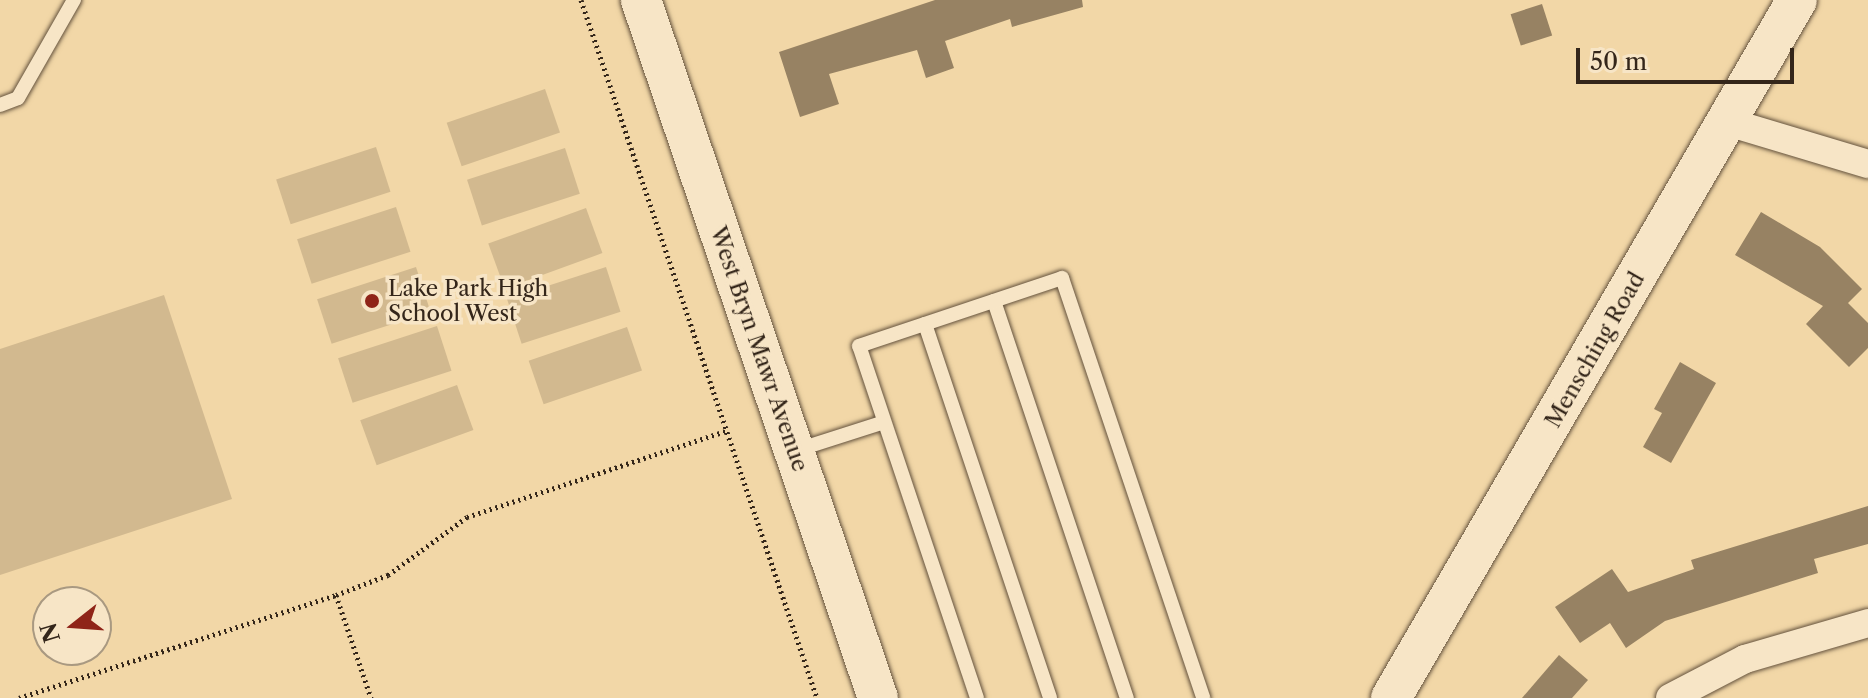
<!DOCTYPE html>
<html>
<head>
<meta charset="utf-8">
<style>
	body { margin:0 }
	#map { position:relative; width:1868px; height:698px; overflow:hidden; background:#f2d7a7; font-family:"Libre Caslon Text",serif }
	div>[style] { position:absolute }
	.green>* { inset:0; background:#d2b98f; transform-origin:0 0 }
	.building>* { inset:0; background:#978263; transform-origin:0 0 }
	.path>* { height:5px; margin-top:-2.5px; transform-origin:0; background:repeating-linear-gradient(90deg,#34261a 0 2px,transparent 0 6px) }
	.roads { filter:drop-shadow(0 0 2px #64523d) drop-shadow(0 0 2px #64523d) }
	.lane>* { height:14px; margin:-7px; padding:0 7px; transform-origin:7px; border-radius:7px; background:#f7e5c6 }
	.street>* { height:28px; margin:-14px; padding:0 14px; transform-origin:14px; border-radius:14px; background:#f7e5c6 }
	.secondary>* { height:40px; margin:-20px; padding:0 20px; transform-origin:20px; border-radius:20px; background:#f7e5c6 }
	.dots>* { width:22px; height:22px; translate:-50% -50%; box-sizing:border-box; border:4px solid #f7e5c6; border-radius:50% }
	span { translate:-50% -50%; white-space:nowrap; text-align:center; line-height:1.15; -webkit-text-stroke:7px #f7e5c6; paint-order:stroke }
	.poi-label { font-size:22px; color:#34261a }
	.left { translate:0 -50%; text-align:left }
	.street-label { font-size:22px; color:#34261a }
	.north { position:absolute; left:32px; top:586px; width:80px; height:80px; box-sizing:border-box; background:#f7e5c6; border:2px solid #a99981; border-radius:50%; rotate:253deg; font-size:22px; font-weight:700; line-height:32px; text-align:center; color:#34261a }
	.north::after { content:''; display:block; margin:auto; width:28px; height:36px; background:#8f2418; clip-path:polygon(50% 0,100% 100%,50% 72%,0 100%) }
	.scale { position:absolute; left:1576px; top:48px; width:218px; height:36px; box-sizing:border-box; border:4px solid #34261a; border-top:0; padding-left:10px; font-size:24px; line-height:28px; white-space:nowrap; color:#34261a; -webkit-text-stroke:6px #f7e5c6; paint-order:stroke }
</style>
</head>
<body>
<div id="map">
	<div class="green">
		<div style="left:545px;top:89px;width:46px;height:104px;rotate:71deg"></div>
		<div style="left:376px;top:147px;width:47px;height:105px;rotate:72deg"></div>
		<div style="left:565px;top:148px;width:48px;height:103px;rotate:72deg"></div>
		<div style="left:396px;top:207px;width:47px;height:104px;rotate:72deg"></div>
		<div style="left:586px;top:208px;width:48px;height:104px;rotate:70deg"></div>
		<div style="left:416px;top:267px;width:47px;height:104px;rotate:72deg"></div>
		<div style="left:606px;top:267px;width:47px;height:104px;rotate:72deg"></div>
		<div style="clip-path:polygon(164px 295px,232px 499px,0 575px,0 349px)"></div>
		<div style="left:437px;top:326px;width:47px;height:104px;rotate:72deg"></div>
		<div style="left:627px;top:327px;width:46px;height:104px;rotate:71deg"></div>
		<div style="left:457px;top:385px;width:48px;height:103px;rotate:70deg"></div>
	</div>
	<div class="building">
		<div style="clip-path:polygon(935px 0,1082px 0,1083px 7px,1012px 27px,1010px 19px,945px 41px,954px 68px,926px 78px,917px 50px,829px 74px,839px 104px,800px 117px,779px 52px)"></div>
		<div style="left:1542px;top:4px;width:33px;height:33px;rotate:72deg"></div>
		<div style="clip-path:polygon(1761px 212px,1820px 247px,1862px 289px,1848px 303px,1868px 323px,1868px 348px,1849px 367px,1806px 324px,1823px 306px,1735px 255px)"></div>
		<div style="clip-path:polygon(1680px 362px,1716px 383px,1671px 463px,1643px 447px,1662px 413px,1654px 409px)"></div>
		<div style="clip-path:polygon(1868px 506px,1868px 544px,1814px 559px,1818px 573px,1665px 621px,1626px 648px,1610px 623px,1580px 643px,1555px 607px,1612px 569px,1628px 592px,1694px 569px,1691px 560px)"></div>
		<div style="clip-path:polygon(1559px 655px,1588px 680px,1572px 698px,1522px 698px)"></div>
	</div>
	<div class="path">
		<div style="left:581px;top:0;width:737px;rotate:71.32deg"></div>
		<div style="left:336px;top:595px;width:109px;rotate:71.2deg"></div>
		<div style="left:19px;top:698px;width:333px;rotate:-18deg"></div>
		<div style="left:336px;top:595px;width:56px;rotate:-21deg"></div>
		<div style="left:388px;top:575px;width:98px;rotate:-36.3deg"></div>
		<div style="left:467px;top:517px;width:273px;rotate:-18.4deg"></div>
	</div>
	<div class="roads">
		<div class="lane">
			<div style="left:0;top:105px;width:19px;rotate:-21deg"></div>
			<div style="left:18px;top:98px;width:113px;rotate:-60.3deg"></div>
			<div style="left:994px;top:301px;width:419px;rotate:71.5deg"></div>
			<div style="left:925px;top:324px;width:394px;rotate:71.5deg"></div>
			<div style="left:797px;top:450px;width:91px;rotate:-17.8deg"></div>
			<div style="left:977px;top:698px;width:371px;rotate:-108.5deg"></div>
			<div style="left:859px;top:346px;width:214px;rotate:-18.5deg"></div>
			<div style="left:1062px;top:278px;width:443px;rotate:71.4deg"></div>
		</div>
		<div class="street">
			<div style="left:1728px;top:122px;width:146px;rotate:16.7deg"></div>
			<div style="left:1670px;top:698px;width:85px;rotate:-27.5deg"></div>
			<div style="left:1745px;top:659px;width:128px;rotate:-16.3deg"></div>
		</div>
		<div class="secondary">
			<div style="left:641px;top:0;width:737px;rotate:71.25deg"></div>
			<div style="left:1391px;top:698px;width:807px;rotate:-59.82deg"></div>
		</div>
	</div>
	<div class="dots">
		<div style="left:372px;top:301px;background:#8f2418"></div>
	</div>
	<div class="poi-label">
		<span class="left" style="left:388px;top:301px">Lake Park High<br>School West</span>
	</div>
	<div class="street-label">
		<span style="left:759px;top:349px;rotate:71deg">West Bryn Mawr Avenue</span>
		<span style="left:1595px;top:350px;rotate:-60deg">Mensching Road</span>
	</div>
	<div class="north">N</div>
	<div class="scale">50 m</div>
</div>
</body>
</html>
